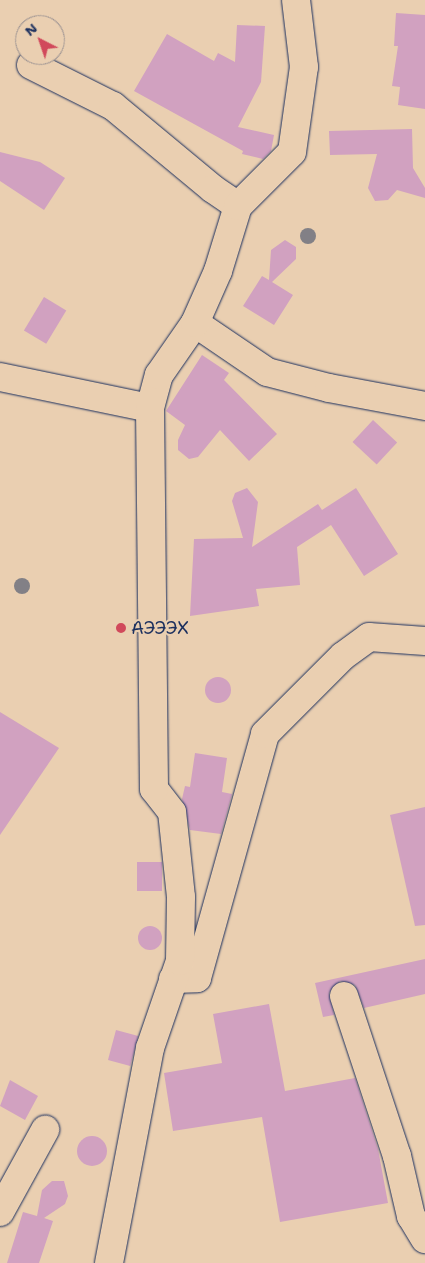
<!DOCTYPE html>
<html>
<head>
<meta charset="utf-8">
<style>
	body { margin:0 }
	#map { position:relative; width:425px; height:1263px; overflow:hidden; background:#eacfb1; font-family:"Shantell Sans",sans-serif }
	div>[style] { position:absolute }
	.building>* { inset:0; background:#d1a1c0; transform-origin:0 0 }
	.round { border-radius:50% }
	.roads { filter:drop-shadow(0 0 1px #1b2f5e) drop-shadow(0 0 1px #1b2f5e) }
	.minor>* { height:28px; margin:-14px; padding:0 14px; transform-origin:14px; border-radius:14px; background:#eacfb1 }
	.trees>* { width:16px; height:16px; margin:-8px; border-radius:50%; background:#828086 }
	.dots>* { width:14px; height:14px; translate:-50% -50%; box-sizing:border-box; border:2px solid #eacfb1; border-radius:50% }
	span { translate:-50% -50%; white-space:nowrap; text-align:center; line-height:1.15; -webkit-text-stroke:4px #eacfb1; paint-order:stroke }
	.poi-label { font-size:18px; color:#1b2f5e }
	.left { translate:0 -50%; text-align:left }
	.north { position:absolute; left:15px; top:15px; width:50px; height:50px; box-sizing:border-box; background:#eacfb1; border:1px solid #978f90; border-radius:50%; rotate:319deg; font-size:14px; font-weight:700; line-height:20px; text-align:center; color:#1b2f5e }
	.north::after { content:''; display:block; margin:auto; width:18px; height:22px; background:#d1495b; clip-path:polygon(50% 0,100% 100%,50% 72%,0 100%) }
</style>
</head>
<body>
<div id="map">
	<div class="building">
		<div style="clip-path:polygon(396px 13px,425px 15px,425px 109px,398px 105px,400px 87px,392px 86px,398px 46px,394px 46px)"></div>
		<div style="clip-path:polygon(237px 25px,265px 26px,261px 82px,238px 127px,274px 135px,271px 151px,263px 159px,242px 154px,243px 151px,134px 91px,167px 34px,214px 61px,218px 53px,235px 62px)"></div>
		<div style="clip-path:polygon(412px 129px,413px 168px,425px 188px,425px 198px,397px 190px,388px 200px,375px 201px,368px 188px,377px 154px,330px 155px,329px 131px)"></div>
		<div style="clip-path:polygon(0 152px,40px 162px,65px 178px,44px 210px,0 181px)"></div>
		<div style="clip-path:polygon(285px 240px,296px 247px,296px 259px,272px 282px,293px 295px,274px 325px,243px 306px,262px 276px,269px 280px,271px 250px)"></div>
		<div style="left:44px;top:297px;width:26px;height:39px;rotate:31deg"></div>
		<div style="clip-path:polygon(202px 355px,229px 373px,224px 380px,277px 434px,249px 461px,220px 430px,198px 457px,189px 459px,178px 450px,178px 440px,185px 425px,166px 411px)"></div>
		<div style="left:373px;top:420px;width:33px;height:30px;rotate:43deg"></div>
		<div style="clip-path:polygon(247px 488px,258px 502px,252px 547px,318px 504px,322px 510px,356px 488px,398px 554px,364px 576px,331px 525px,297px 547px,300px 585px,256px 589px,259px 606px,190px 616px,194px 539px,243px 538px,232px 501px,235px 493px)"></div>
		<div class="round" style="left:205px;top:677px;width:26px;height:26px"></div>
		<div style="clip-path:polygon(0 712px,59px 748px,0 835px)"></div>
		<div style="clip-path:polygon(195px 753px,227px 758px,222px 792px,232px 794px,221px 834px,190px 830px,182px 799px,185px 786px,190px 787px)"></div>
		<div style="clip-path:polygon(425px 807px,425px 925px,415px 926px,390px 815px)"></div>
		<div style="left:137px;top:862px;width:25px;height:29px"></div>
		<div class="round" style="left:138px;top:926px;width:24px;height:24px"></div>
		<div style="clip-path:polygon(425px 959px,425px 994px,364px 1008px,355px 985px,340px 981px,329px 993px,334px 1015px,323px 1017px,315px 983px)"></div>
		<div style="clip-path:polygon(269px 1004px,285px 1091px,355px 1078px,378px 1149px,388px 1203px,280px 1222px,262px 1117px,173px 1131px,164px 1073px,222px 1063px,213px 1014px)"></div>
		<div style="left:116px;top:1030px;width:23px;height:31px;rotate:15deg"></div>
		<div style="clip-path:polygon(10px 1080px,38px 1096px,25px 1120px,0 1106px)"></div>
		<div class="round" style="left:77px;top:1136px;width:30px;height:30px"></div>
		<div style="clip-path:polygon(52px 1181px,64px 1181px,68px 1196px,65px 1204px,44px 1218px,53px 1221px,39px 1263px,7px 1263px,23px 1212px,37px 1216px,42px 1190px)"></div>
	</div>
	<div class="roads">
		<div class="minor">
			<div style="left:31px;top:65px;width:92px;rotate:26.6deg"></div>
			<div style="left:113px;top:106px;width:130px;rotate:39.7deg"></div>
			<div style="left:213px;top:189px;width:30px;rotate:34deg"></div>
			<div style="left:195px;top:323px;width:87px;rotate:34.2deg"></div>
			<div style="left:267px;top:372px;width:64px;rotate:14.5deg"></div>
			<div style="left:329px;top:388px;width:98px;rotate:10.6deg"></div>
			<div style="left:0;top:377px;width:153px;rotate:11.7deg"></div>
			<div style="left:173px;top:979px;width:24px;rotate:-2deg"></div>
			<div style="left:197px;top:978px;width:253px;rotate:-74.4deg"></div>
			<div style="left:265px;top:734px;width:110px;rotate:-45deg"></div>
			<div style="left:343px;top:656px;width:32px;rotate:-36deg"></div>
			<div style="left:369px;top:637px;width:56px;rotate:4.1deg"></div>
			<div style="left:344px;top:996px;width:169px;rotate:71.7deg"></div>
			<div style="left:397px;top:1156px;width:62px;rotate:76.9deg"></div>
			<div style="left:411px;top:1216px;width:27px;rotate:59deg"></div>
			<div style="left:0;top:1212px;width:94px;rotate:-61.2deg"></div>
			<div style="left:109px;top:1263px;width:219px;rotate:-79.2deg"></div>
			<div style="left:150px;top:1048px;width:92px;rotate:-71deg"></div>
			<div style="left:180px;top:961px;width:64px;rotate:-89.1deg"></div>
			<div style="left:181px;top:897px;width:85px;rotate:-96deg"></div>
			<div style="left:172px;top:812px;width:29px;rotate:-128deg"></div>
			<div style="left:154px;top:789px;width:381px;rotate:-90.6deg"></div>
			<div style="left:150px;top:408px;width:34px;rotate:-75deg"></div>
			<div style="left:159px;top:375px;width:63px;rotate:-55.3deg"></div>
			<div style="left:195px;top:323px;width:57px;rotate:-66.1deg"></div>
			<div style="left:218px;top:271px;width:68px;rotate:-72.9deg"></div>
			<div style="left:238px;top:206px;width:76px;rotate:-45deg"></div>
			<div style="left:292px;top:152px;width:86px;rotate:-82deg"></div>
			<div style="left:304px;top:67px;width:67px;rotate:-96.8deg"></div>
		</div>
	</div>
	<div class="trees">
		<div style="left:308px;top:236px"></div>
		<div style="left:22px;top:586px"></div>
	</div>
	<div class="dots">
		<div style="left:121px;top:628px;background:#d1495b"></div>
	</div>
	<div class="poi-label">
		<span class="left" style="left:131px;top:628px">АЭЭЭХ</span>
	</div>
	<div class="north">N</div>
</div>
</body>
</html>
